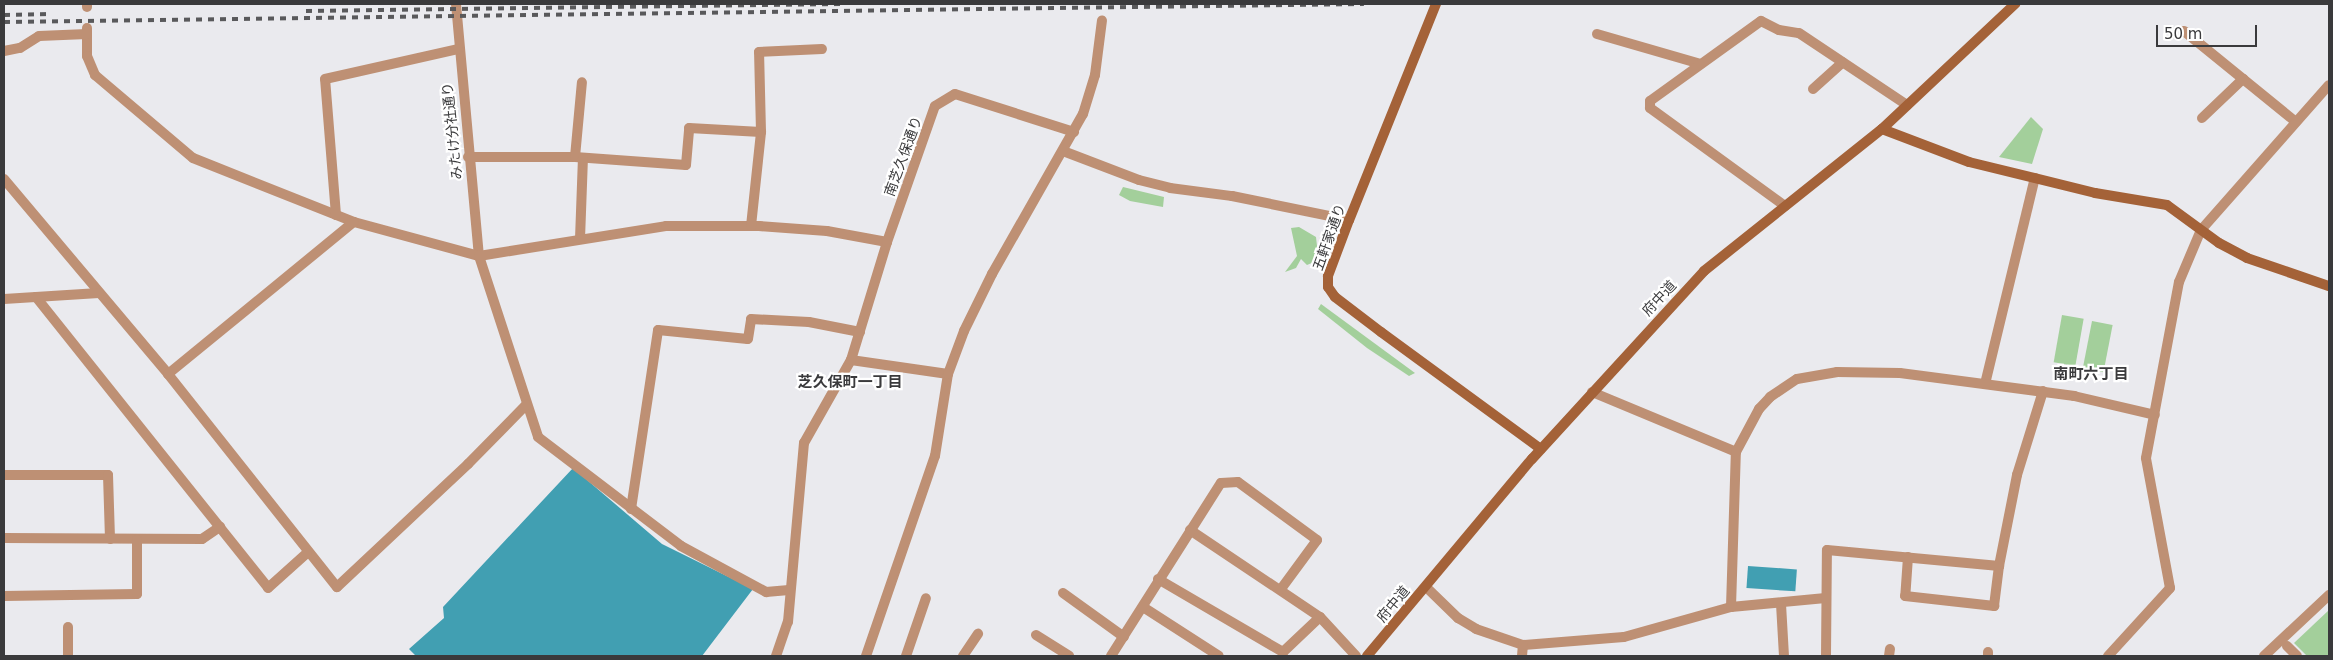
<!DOCTYPE html>
<html>
<head>
<meta charset="utf-8">
<style>
	body { margin:0 }
	#map { position:relative; width:2333px; height:660px; overflow:hidden; background:#eaeaee; font-family:"DejaVu Sans","Noto Sans JP",sans-serif }
	div>[style] { position:absolute }
	.green>* { inset:0; background:#a3cf9b; transform-origin:0 0 }
	.water>* { inset:0; background:#419fb2; transform-origin:0 0 }
	.street>* { height:10px; margin:-5px; padding:0 5px; transform-origin:5px; border-radius:5px; background:#be9074 }
	.secondary>* { height:10px; margin:-5px; padding:0 5px; transform-origin:5px; border-radius:5px; background:#a46238 }
	.rail>* { height:4px; margin-top:-2px; transform-origin:0; background:repeating-linear-gradient(90deg,#59595b 0 6px,transparent 0 12px) }
	span { translate:-50% -50%; white-space:nowrap; text-align:center; line-height:1.15; -webkit-text-stroke:4.5px #fff; paint-order:stroke }
	.street-label { font-size:14px; color:#3a3a3c }
	.neighbourhood-label { font-size:15px; color:#3a3a3c; font-weight:700 }
	.frame { position:absolute; inset:0; border:5px solid #3a3a3c; pointer-events:none }
	.scale { position:absolute; left:2156px; top:25px; width:101px; height:22px; box-sizing:border-box; border:2px solid #3a3a3c; border-top:0; padding-left:6px; font-size:15px; line-height:18px; white-space:nowrap; color:#3a3a3c; -webkit-text-stroke:4px #fff; paint-order:stroke }
</style>
</head>
<body>
<div id="map">
	<div class="green">
		<div style="clip-path:polygon(2031px 117px,2043px 129px,2032px 164px,1999px 157px)"></div>
		<div style="clip-path:polygon(1123px 187px,1164px 197px,1163px 207px,1130px 201px,1119px 195px)"></div>
		<div style="clip-path:polygon(1299px 227px,1316px 237px,1318px 255px,1314px 262px,1307px 265px,1301px 259px,1296px 268px,1285px 272px,1297px 256px,1291px 228px)"></div>
		<div style="clip-path:polygon(1321px 304px,1415px 373px,1409px 376px,1367px 348px,1318px 309px)"></div>
		<div style="left:2062px;top:315px;width:22px;height:48px;rotate:10deg"></div>
		<div style="left:2092px;top:321px;width:21px;height:48px;rotate:11deg"></div>
		<div style="clip-path:polygon(2329px 610px,2329px 656px,2307px 656px,2294px 643px)"></div>
	</div>
	<div class="water">
		<div style="clip-path:polygon(573px 468px,662px 544px,753px 589px,702px 656px,416px 656px,409px 649px,444px 618px,443px 607px)"></div>
		<div style="left:1748px;top:566px;width:49px;height:22px;rotate:4deg"></div>
	</div>
	<div class="street">
		<div style="left:87px;top:4px;width:3px;rotate:90deg"></div>
		<div style="left:456px;top:4px;width:253px;rotate:84.8deg"></div>
		<div style="left:479px;top:256px;width:190px;rotate:71.9deg"></div>
		<div style="left:538px;top:437px;width:180px;rotate:37.3deg"></div>
		<div style="left:681px;top:546px;width:97px;rotate:28.4deg"></div>
		<div style="left:766px;top:592px;width:23px;rotate:-5deg"></div>
		<div style="left:87px;top:28px;width:28px;rotate:90deg"></div>
		<div style="left:87px;top:56px;width:21px;rotate:67deg"></div>
		<div style="left:95px;top:75px;width:128px;rotate:40.3deg"></div>
		<div style="left:193px;top:158px;width:173px;rotate:21.7deg"></div>
		<div style="left:354px;top:222px;width:130px;rotate:15.2deg"></div>
		<div style="left:479px;top:256px;width:189px;rotate:-9.1deg"></div>
		<div style="left:666px;top:226px;width:93px"></div>
		<div style="left:759px;top:226px;width:68px;rotate:4.2deg"></div>
		<div style="left:827px;top:231px;width:61px;rotate:10.4deg"></div>
		<div style="left:2184px;top:31px;width:144px;rotate:39.1deg"></div>
		<div style="left:1597px;top:34px;width:108px;rotate:16.1deg"></div>
		<div style="left:4px;top:51px;width:16px;rotate:-11deg"></div>
		<div style="left:20px;top:48px;width:22px;rotate:-32deg"></div>
		<div style="left:39px;top:36px;width:48px;rotate:-2.4deg"></div>
		<div style="left:1813px;top:89px;width:40px;rotate:-42deg"></div>
		<div style="left:2202px;top:118px;width:57px;rotate:-43.6deg"></div>
		<div style="left:1063px;top:151px;width:81px;rotate:20.9deg"></div>
		<div style="left:1139px;top:180px;width:32px;rotate:14deg"></div>
		<div style="left:1170px;top:188px;width:63px;rotate:7.4deg"></div>
		<div style="left:1232px;top:196px;width:119px;rotate:11.6deg"></div>
		<div style="left:468px;top:157px;width:107px"></div>
		<div style="left:575px;top:157px;width:111px;rotate:4.1deg"></div>
		<div style="left:686px;top:165px;width:37px;rotate:-85deg"></div>
		<div style="left:689px;top:128px;width:72px;rotate:3.2deg"></div>
		<div style="left:575px;top:157px;width:75px;rotate:-84.7deg"></div>
		<div style="left:4px;top:179px;width:255px;rotate:49.9deg"></div>
		<div style="left:168px;top:374px;width:272px;rotate:51.6deg"></div>
		<div style="left:337px;top:587px;width:180px;rotate:-43.2deg"></div>
		<div style="left:468px;top:464px;width:83px;rotate:-45.5deg"></div>
		<div style="left:1785px;top:206px;width:167px;rotate:-144deg"></div>
		<div style="left:1650px;top:108px;width:7px;rotate:-90deg"></div>
		<div style="left:1650px;top:101px;width:137px;rotate:-35.8deg"></div>
		<div style="left:1761px;top:21px;width:20px;rotate:27deg"></div>
		<div style="left:1779px;top:30px;width:20px;rotate:9deg"></div>
		<div style="left:1799px;top:33px;width:130px;rotate:33.7deg"></div>
		<div style="left:336px;top:215px;width:136px;rotate:-94.6deg"></div>
		<div style="left:325px;top:79px;width:136px;rotate:-12.7deg"></div>
		<div style="left:751px;top:226px;width:95px;rotate:-83.9deg"></div>
		<div style="left:761px;top:132px;width:80px;rotate:-91.4deg"></div>
		<div style="left:759px;top:52px;width:63px;rotate:-2.7deg"></div>
		<div style="left:580px;top:239px;width:81px;rotate:-87.9deg"></div>
		<div style="left:36px;top:297px;width:372px;rotate:51.4deg"></div>
		<div style="left:268px;top:588px;width:52px;rotate:-41.9deg"></div>
		<div style="left:4px;top:299px;width:95px;rotate:-3.6deg"></div>
		<div style="left:851px;top:360px;width:98px;rotate:8.2deg"></div>
		<div style="left:168px;top:374px;width:240px;rotate:-39.3deg"></div>
		<div style="left:1985px;top:384px;width:212px;rotate:-76.4deg"></div>
		<div style="left:1592px;top:392px;width:156px;rotate:22.6deg"></div>
		<div style="left:4px;top:475px;width:104px"></div>
		<div style="left:108px;top:475px;width:64px;rotate:88.2deg"></div>
		<div style="left:631px;top:509px;width:181px;rotate:-81.4deg"></div>
		<div style="left:658px;top:330px;width:90px;rotate:5.7deg"></div>
		<div style="left:748px;top:339px;width:20px;rotate:-81deg"></div>
		<div style="left:751px;top:319px;width:58px;rotate:3deg"></div>
		<div style="left:809px;top:322px;width:52px;rotate:11.1deg"></div>
		<div style="left:1190px;top:530px;width:156px;rotate:33.8deg"></div>
		<div style="left:1320px;top:617px;width:53px;rotate:47.3deg"></div>
		<div style="left:4px;top:538px;width:198px;rotate:0.3deg"></div>
		<div style="left:202px;top:539px;width:22px;rotate:-34deg"></div>
		<div style="left:1908px;top:557px;width:39px;rotate:94deg"></div>
		<div style="left:1905px;top:596px;width:90px;rotate:6.4deg"></div>
		<div style="left:1994px;top:606px;width:40px;rotate:-82.9deg"></div>
		<div style="left:1158px;top:579px;width:145px;rotate:30.3deg"></div>
		<div style="left:1283px;top:652px;width:51px;rotate:-43.4deg"></div>
		<div style="left:1426px;top:587px;width:45px;rotate:44.1deg"></div>
		<div style="left:1458px;top:618px;width:21px;rotate:31deg"></div>
		<div style="left:1476px;top:629px;width:50px;rotate:18.8deg"></div>
		<div style="left:1523px;top:645px;width:101px;rotate:-4.5deg"></div>
		<div style="left:1624px;top:637px;width:111px;rotate:-15.7deg"></div>
		<div style="left:1731px;top:607px;width:95px;rotate:-5.4deg"></div>
		<div style="left:1063px;top:593px;width:75px;rotate:35.8deg"></div>
		<div style="left:4px;top:596px;width:133px;rotate:-0.9deg"></div>
		<div style="left:137px;top:594px;width:54px;rotate:-90deg"></div>
		<div style="left:1781px;top:604px;width:52px;rotate:86.7deg"></div>
		<div style="left:1143px;top:607px;width:90px;rotate:32.8deg"></div>
		<div style="left:1731px;top:607px;width:155px;rotate:-88.2deg"></div>
		<div style="left:1736px;top:452px;width:49px;rotate:-61.9deg"></div>
		<div style="left:1759px;top:409px;width:16px;rotate:-47deg"></div>
		<div style="left:1770px;top:397px;width:32px;rotate:-34deg"></div>
		<div style="left:1797px;top:379px;width:41px;rotate:-9.9deg"></div>
		<div style="left:1837px;top:372px;width:63px;rotate:0.9deg"></div>
		<div style="left:1900px;top:373px;width:176px;rotate:7.5deg"></div>
		<div style="left:2074px;top:396px;width:83px;rotate:13.2deg"></div>
		<div style="left:68px;top:627px;width:29px;rotate:90deg"></div>
		<div style="left:1036px;top:635px;width:39px;rotate:32deg"></div>
		<div style="left:2287px;top:646px;width:14px;rotate:45deg"></div>
		<div style="left:776px;top:656px;width:36px;rotate:-71deg"></div>
		<div style="left:788px;top:622px;width:180px;rotate:-84.9deg"></div>
		<div style="left:804px;top:443px;width:95px;rotate:-60.5deg"></div>
		<div style="left:851px;top:360px;width:123px;rotate:-73deg"></div>
		<div style="left:887px;top:242px;width:144px;rotate:-70.6deg"></div>
		<div style="left:935px;top:106px;width:23px;rotate:-31deg"></div>
		<div style="left:955px;top:94px;width:125px;rotate:17.7deg"></div>
		<div style="left:866px;top:656px;width:212px;rotate:-71deg"></div>
		<div style="left:935px;top:456px;width:83px;rotate:-81deg"></div>
		<div style="left:948px;top:374px;width:46px;rotate:-69.6deg"></div>
		<div style="left:964px;top:331px;width:64px;rotate:-63.8deg"></div>
		<div style="left:992px;top:274px;width:184px;rotate:-60.4deg"></div>
		<div style="left:1083px;top:114px;width:41px;rotate:-72.9deg"></div>
		<div style="left:1095px;top:75px;width:55px;rotate:-82.7deg"></div>
		<div style="left:906px;top:656px;width:61px;rotate:-71deg"></div>
		<div style="left:963px;top:656px;width:27px;rotate:-56deg"></div>
		<div style="left:1111px;top:656px;width:205px;rotate:-57.6deg"></div>
		<div style="left:1221px;top:483px;width:17px;rotate:-3deg"></div>
		<div style="left:1238px;top:482px;width:98px;rotate:36.3deg"></div>
		<div style="left:1317px;top:540px;width:61px;rotate:126.3deg"></div>
		<div style="left:1522px;top:656px;width:11px;rotate:-85deg"></div>
		<div style="left:1826px;top:656px;width:106px;rotate:-89.5deg"></div>
		<div style="left:1827px;top:550px;width:173px;rotate:5.3deg"></div>
		<div style="left:1999px;top:566px;width:93px;rotate:-78.8deg"></div>
		<div style="left:2017px;top:475px;width:88px;rotate:-72.8deg"></div>
		<div style="left:1889px;top:656px;width:7px;rotate:-82deg"></div>
		<div style="left:1988px;top:656px;width:4px;rotate:-90deg"></div>
		<div style="left:2108px;top:656px;width:92px;rotate:-47.6deg"></div>
		<div style="left:2170px;top:588px;width:132px;rotate:-100.5deg"></div>
		<div style="left:2146px;top:458px;width:179px;rotate:-79.4deg"></div>
		<div style="left:2179px;top:282px;width:56px;rotate:-67.1deg"></div>
		<div style="left:2201px;top:230px;width:193px;rotate:-48.6deg"></div>
		<div style="left:2264px;top:656px;width:89px;rotate:-43.2deg"></div>
	</div>
	<div class="secondary">
		<div style="left:1436px;top:4px;width:233px;rotate:111.9deg"></div>
		<div style="left:1349px;top:220px;width:60px;rotate:110.6deg"></div>
		<div style="left:1328px;top:276px;width:11px;rotate:90deg"></div>
		<div style="left:1328px;top:287px;width:12px;rotate:55deg"></div>
		<div style="left:1335px;top:297px;width:58px;rotate:37.3deg"></div>
		<div style="left:1381px;top:332px;width:198px;rotate:36.2deg"></div>
		<div style="left:1882px;top:129px;width:93px;rotate:20.8deg"></div>
		<div style="left:1969px;top:162px;width:130px;rotate:13.8deg"></div>
		<div style="left:2095px;top:193px;width:73px;rotate:9.5deg"></div>
		<div style="left:2167px;top:205px;width:64px;rotate:36.2deg"></div>
		<div style="left:2219px;top:243px;width:32px;rotate:28deg"></div>
		<div style="left:2247px;top:258px;width:87px;rotate:18.9deg"></div>
		<div style="left:1367px;top:656px;width:257px;rotate:-50.1deg"></div>
		<div style="left:1532px;top:459px;width:255px;rotate:-47.5deg"></div>
		<div style="left:1704px;top:271px;width:228px;rotate:-38.6deg"></div>
		<div style="left:1882px;top:129px;width:183px;rotate:-43.2deg"></div>
	</div>
	<div class="rail">
		<div style="left:306px;top:11px;width:536px;rotate:-0.75deg"></div>
		<div style="left:4px;top:15px;width:47px;rotate:-1.2deg"></div>
		<div style="left:4px;top:22px;width:1360px;rotate:-0.76deg"></div>
	</div>
	<div class="street-label">
		<span style="left:452px;top:131px;rotate:-96deg">みたけ分社通り</span>
		<span style="left:903px;top:156px;rotate:-70deg">南芝久保通り</span>
		<span style="left:1329px;top:237px;rotate:-70deg">五軒家通り</span>
		<span style="left:1659px;top:298px;rotate:-47deg">府中道</span>
		<span style="left:1393px;top:604px;rotate:-50deg">府中道</span>
	</div>
	<div class="neighbourhood-label">
		<span style="left:2091px;top:375px">南町六丁目</span>
		<span style="left:850px;top:383px">芝久保町一丁目</span>
	</div>
	<div class="frame"></div>
	<div class="scale">50 m</div>
</div>
</body>
</html>
